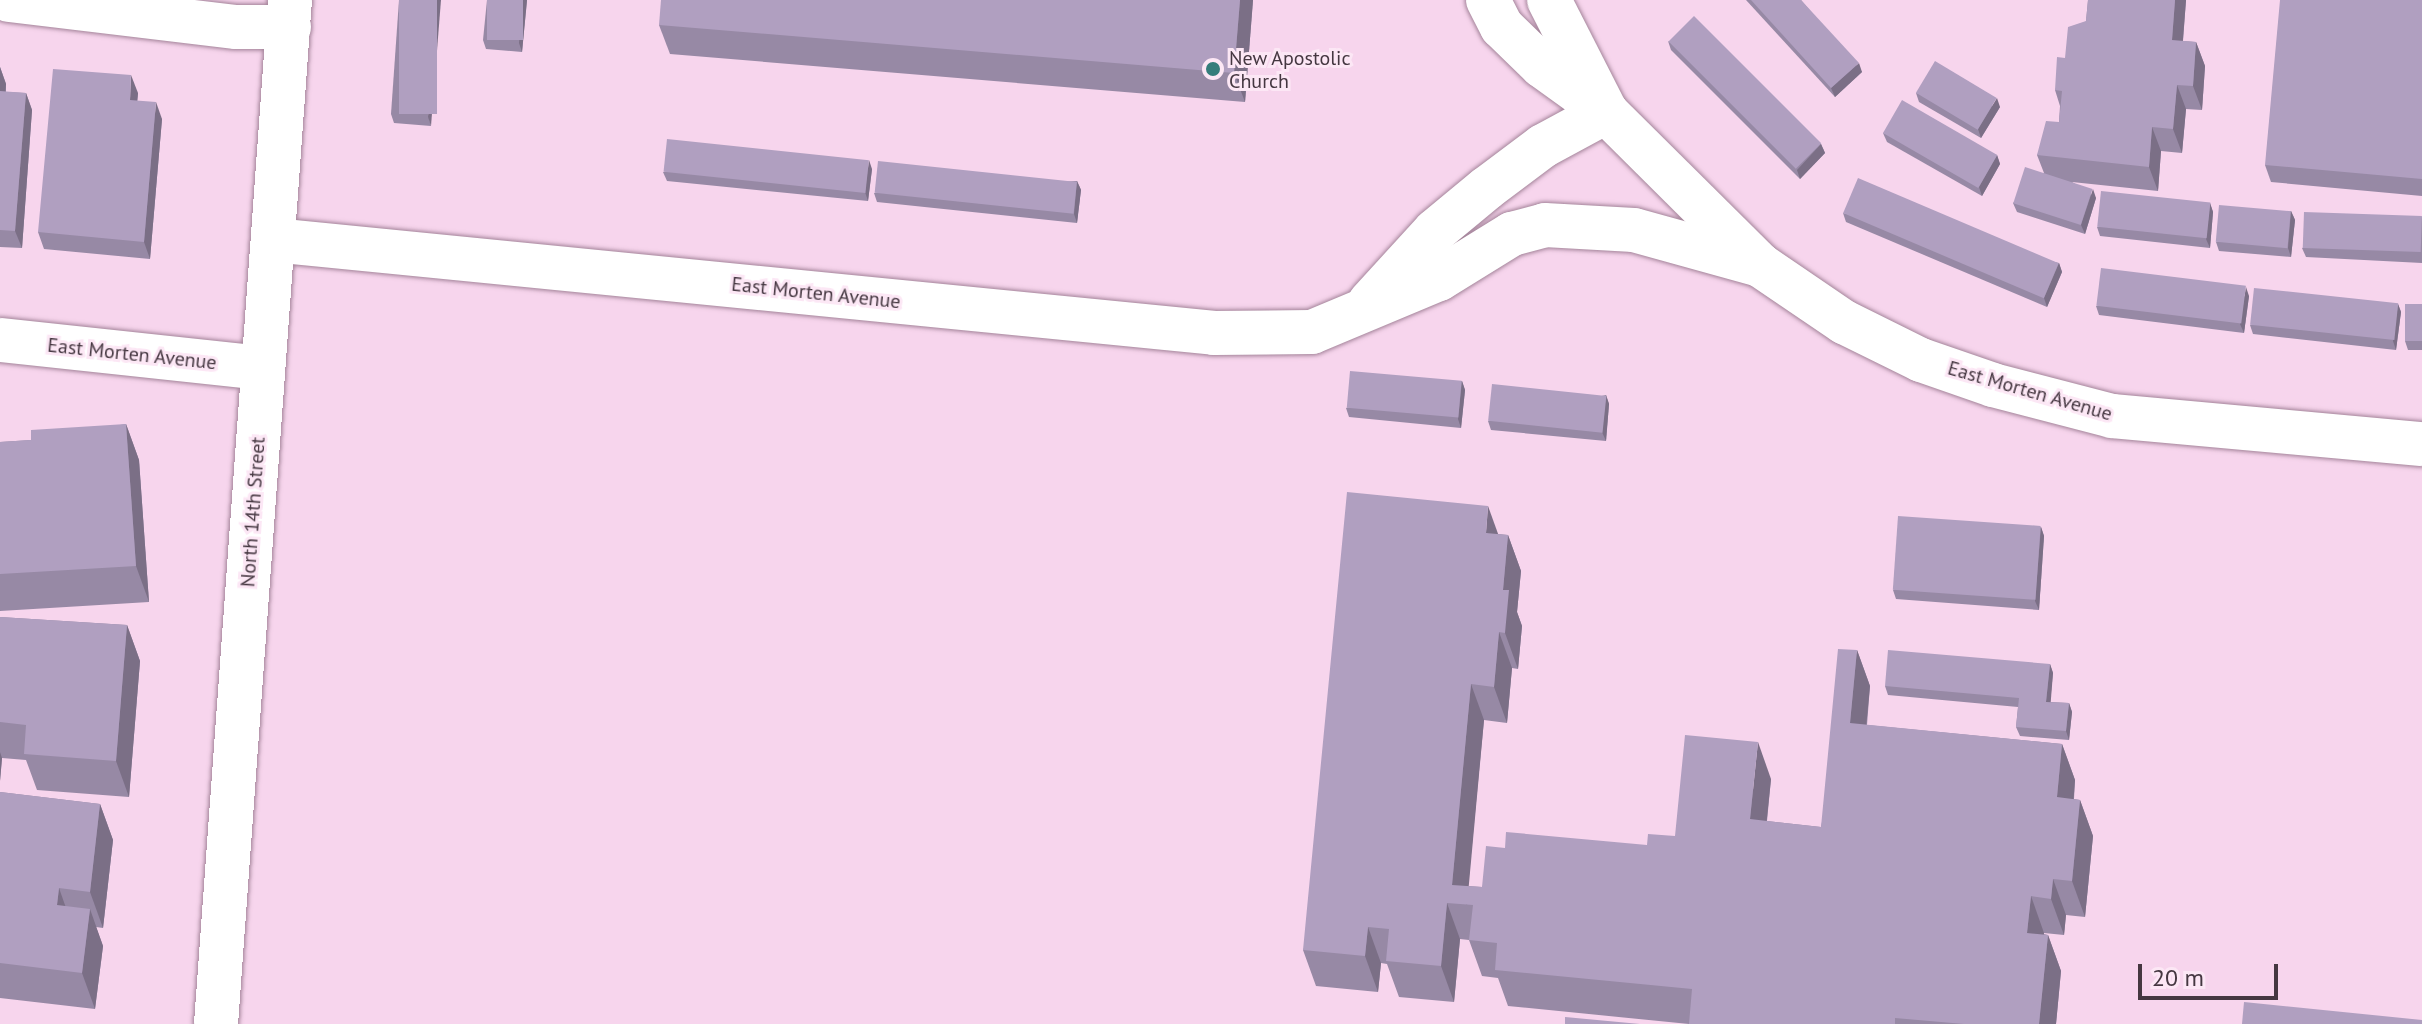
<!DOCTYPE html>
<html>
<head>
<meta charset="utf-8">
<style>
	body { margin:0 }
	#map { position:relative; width:2422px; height:1024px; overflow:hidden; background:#f7d5ed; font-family:"PT Sans",sans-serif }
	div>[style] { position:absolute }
	.roads { filter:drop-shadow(0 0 2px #a4849a) drop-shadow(0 0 2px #a4849a) }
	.minor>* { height:44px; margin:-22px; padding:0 22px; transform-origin:22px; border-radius:22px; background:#fff }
	.wall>* { inset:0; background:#9789a5 }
	.shaded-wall>* { inset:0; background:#7b6f86 }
	.building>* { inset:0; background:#b09fc0; transform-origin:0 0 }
	.dots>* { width:22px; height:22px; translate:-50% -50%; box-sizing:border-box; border:4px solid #fce7f5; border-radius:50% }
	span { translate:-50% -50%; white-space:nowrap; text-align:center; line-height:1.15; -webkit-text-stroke:6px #fce7f5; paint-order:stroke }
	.poi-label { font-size:20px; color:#453741 }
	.left { translate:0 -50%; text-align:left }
	.street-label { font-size:20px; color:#453741 }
	.scale { position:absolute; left:2138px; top:964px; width:140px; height:36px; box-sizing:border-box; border:4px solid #453741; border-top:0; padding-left:10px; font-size:24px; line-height:28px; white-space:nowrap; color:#453741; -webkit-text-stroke:6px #fce7f5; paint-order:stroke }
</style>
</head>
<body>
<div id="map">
	<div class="roads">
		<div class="minor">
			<div style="left:9px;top:0;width:229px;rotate:6.8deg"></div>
			<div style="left:236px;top:27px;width:53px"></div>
			<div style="left:1488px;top:0;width:30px;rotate:63deg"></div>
			<div style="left:1502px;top:27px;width:56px;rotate:44.3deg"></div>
			<div style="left:1542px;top:66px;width:79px;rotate:35.7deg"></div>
			<div style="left:1606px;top:112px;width:217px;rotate:44.8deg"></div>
			<div style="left:1760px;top:265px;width:102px;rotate:34.2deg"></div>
			<div style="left:1844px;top:322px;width:86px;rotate:26.3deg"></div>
			<div style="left:1921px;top:360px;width:76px;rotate:19.1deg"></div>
			<div style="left:1993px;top:385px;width:123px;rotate:14.6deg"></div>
			<div style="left:2112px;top:416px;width:311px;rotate:5.2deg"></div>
			<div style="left:1549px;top:0;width:123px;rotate:63deg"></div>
			<div style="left:273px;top:240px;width:946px;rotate:5.64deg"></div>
			<div style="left:1214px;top:333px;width:98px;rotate:-0.6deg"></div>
			<div style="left:1312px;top:332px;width:138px;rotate:-22.7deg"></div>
			<div style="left:1439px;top:279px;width:86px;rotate:-31.7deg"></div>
			<div style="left:1512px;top:234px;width:34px;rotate:-15deg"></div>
			<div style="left:1545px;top:225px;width:89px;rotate:3.2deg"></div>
			<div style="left:1634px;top:230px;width:131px;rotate:15.5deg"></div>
			<div style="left:1370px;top:302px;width:96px;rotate:-47.5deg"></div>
			<div style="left:1435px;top:231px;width:67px;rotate:-39.6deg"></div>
			<div style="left:1487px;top:188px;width:70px;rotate:-36.9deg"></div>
			<div style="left:1543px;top:146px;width:72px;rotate:-28.4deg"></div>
			<div style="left:0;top:340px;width:264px;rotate:6.1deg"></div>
			<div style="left:216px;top:1024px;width:1027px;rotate:-85.87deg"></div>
		</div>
	</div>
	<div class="wall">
		<div style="clip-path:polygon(399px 0,431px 126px,394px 123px,391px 114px)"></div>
		<div style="clip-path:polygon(487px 0,527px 0,522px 52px,486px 49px,483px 40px)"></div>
		<div style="clip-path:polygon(1253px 0,1245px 102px,670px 54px,659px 25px)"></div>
		<div style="clip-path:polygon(1746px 0,1801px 0,1862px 72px,1835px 97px)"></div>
		<div style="clip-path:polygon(2088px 0,2186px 0,2183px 41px,2196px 42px,2205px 66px,2202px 110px,2186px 109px,2182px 153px,2161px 151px,2158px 191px,2072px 182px,2096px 198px,2085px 234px,2017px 212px,2013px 203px,2044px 173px,2037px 155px,2059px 122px,2060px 106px,2055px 90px,2086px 21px)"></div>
		<div style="clip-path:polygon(2422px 0,2422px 196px,2271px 182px,2265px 165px)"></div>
		<div style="clip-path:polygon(1668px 41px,1821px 144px,1825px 153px,1800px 179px,1671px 50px)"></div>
		<div style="clip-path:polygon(0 67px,6px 84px,6px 92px,26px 93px,32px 110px,22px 248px,0 247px)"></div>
		<div style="clip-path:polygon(138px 93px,137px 101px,162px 119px,150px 259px,44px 249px,38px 232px)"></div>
		<div style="clip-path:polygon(1916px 93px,2000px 107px,1981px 138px,1919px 102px)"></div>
		<div style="clip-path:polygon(1883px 133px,1997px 155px,2000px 164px,1982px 196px,1887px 142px)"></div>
		<div style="clip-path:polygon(872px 169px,868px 201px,667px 181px,663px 172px)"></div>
		<div style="clip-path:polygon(1077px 181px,1081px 190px,1077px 223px,877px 202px,874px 193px)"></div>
		<div style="clip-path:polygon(2210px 203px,2213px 212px,2210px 248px,2100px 236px,2097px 227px)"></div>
		<div style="clip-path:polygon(2291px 211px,2295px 220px,2291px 257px,2219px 251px,2216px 242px)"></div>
		<div style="clip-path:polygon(1843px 213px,2059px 263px,2062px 272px,2047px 307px,1846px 222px)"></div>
		<div style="clip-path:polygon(2422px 217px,2422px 263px,2306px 257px,2302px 248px)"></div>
		<div style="clip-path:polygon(2249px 296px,2244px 333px,2099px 315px,2096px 306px)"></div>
		<div style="clip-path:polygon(2398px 304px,2401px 312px,2396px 350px,2253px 334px,2250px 325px)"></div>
		<div style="clip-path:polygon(2422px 304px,2422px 350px,2408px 350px,2405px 341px)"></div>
		<div style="clip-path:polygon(1462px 381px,1465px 390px,1461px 428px,1349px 417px,1346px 408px)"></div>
		<div style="clip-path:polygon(1606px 395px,1609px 404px,1606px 441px,1491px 430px,1488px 421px)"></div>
		<div style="clip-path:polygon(126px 424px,139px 460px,149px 602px,0 611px,0 442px,31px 440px)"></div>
		<div style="clip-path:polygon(2041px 527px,2044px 536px,2039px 610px,1896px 599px,1893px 590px)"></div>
		<div style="clip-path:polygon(1498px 534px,1508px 535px,1521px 571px,1517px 612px,1522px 626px,1518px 669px,1512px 668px,1507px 723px,1484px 720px,1468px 886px,1482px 887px,1505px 848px,1647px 845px,1675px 836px,1771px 779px,1767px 821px,1821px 827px,1857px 650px,1870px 686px,1867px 725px,2062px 744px,2075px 780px,2074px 799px,2080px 800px,2093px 836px,2085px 917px,2066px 915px,2064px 935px,2044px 933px,2044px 934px,2048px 935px,2061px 971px,2056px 1024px,1689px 1024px,1508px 1006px,1498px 978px,1482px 976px,1469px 940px,1460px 939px,1454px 1002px,1399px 997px,1387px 964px,1381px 963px,1378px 992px,1316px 986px,1303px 950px)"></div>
		<div style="clip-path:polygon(0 617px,127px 625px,140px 661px,129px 797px,37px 790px,26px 760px,2px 758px,0 781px)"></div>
		<div style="clip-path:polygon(2050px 664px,2053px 673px,2050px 702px,2069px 703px,2072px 712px,2069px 740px,2020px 736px,2016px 727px,2018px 707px,1888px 695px,1885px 686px)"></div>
		<div style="clip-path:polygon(0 792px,100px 804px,113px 840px,103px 928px,96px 927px,103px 946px,95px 1009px,0 998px)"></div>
	</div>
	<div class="shaded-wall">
		<div style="clip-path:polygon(437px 0,441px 0,431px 126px,428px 117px)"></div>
		<div style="clip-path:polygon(523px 0,527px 0,522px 52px,519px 43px)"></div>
		<div style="clip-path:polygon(1240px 0,1253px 0,1245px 102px,1234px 73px)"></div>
		<div style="clip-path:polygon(2175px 0,2186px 0,2181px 64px,2172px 40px)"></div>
		<div style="clip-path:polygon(2196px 42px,2205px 66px,2202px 110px,2193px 86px)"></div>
		<div style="clip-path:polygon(1859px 63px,1862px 72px,1835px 97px,1831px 88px)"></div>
		<div style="clip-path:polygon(0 67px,6px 84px,4px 108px,0 96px)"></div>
		<div style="clip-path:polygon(131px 75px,138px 93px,136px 117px,130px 100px)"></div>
		<div style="clip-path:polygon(2177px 85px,2186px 109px,2182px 153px,2173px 129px)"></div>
		<div style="clip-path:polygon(26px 93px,32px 110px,22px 248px,15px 231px)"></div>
		<div style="clip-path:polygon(1997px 98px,2000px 107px,1981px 138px,1978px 129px)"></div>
		<div style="clip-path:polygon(156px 102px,162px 119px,150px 259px,144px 242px)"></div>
		<div style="clip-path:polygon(2152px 127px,2161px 151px,2158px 191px,2149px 167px)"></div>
		<div style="clip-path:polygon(1821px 144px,1825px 153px,1800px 179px,1797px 170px)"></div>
		<div style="clip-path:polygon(1997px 155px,2000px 164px,1982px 196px,1979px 187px)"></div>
		<div style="clip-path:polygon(869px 160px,872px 169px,868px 201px,865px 192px)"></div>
		<div style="clip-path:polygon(1077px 181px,1081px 190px,1077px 223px,1074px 214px)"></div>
		<div style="clip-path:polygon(2093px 189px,2096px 198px,2085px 234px,2081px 225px)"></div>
		<div style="clip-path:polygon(2210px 203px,2213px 212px,2210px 248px,2206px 239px)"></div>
		<div style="clip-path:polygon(2291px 211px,2295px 220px,2291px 257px,2288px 248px)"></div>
		<div style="clip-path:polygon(2059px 263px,2062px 272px,2047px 307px,2044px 298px)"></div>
		<div style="clip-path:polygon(2246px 287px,2249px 296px,2244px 333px,2240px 324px)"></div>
		<div style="clip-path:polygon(2398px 304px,2401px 312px,2396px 350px,2393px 341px)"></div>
		<div style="clip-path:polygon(1462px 381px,1465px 390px,1461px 428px,1458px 419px)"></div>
		<div style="clip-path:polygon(1606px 395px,1609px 404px,1606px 441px,1602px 432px)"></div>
		<div style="clip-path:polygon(126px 424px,139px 460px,149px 602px,136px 566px)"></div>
		<div style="clip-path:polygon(1488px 506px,1501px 542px,1486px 533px)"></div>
		<div style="clip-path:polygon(2041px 527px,2044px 536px,2039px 610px,2035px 601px)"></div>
		<div style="clip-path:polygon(1508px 535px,1521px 571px,1517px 612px,1522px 626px,1518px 669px,1505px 633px,1503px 590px)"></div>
		<div style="clip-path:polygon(127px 625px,140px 661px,129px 797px,116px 761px)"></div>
		<div style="clip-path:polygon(1499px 632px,1512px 668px,1507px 723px,1494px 687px)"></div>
		<div style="clip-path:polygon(1857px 650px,1870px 686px,1863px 759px,1850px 723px)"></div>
		<div style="clip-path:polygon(2050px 664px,2053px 673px,2050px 711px,2046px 702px)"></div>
		<div style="clip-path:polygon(1471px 684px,1484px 720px,1467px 905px,1452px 885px)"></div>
		<div style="clip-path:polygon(2069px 703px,2072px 712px,2069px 740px,2066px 731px)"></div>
		<div style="clip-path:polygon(1758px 742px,1771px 779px,1763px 856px,1750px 819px)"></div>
		<div style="clip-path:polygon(2062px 744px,2075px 780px,2071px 833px,2057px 797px)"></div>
		<div style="clip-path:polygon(0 752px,2px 758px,0 781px)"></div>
		<div style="clip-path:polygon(2080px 800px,2093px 836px,2085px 917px,2072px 881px)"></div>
		<div style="clip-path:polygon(100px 804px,113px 840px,103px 928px,90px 892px)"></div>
		<div style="clip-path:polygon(2053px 879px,2066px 915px,2064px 935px,2051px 899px)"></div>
		<div style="clip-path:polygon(59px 888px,72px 925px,57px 905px)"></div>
		<div style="clip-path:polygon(2031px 896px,2044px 933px,2040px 969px,2027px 933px)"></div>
		<div style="clip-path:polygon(1447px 903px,1460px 939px,1454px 1002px,1441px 966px)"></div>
		<div style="clip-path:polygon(90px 909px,103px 946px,95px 1009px,82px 973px)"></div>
		<div style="clip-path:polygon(1368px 927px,1381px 963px,1378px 992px,1365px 956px)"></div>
		<div style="clip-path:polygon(2048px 935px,2061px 971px,2056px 1024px,2039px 1024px)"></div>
	</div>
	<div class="building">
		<div style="left:399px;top:0;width:38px;height:114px"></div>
		<div style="left:487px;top:0;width:36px;height:40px"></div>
		<div style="clip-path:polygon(661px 0,1240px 0,1234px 73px,659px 25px)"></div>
		<div style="clip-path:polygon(1751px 0,1801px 0,1859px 63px,1831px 88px)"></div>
		<div style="clip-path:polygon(2088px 0,2175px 0,2172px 40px,2196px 42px,2193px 86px,2177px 85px,2173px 129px,2152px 127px,2149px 167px,2037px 155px,2046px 121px,2059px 122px,2062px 91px,2055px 90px,2057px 57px,2065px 58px,2068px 27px,2086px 21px)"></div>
		<div style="clip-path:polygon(2280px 0,2422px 0,2422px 179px,2265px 165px)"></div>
		<div style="left:1694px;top:16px;width:180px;height:36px;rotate:45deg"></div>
		<div style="left:1935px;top:61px;width:72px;height:37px;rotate:31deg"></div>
		<div style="clip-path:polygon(53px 69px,131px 75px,130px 100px,156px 102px,144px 242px,38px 232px)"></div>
		<div style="clip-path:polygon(0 91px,26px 93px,15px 231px,0 230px)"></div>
		<div style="left:1902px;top:100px;width:110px;height:38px;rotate:30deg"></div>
		<div style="left:667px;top:139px;width:203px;height:33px;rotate:6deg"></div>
		<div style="left:878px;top:161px;width:200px;height:32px;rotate:6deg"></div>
		<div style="left:2025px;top:167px;width:71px;height:38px;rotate:18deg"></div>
		<div style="left:1858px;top:178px;width:218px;height:38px;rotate:23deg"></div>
		<div style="left:2101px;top:191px;width:110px;height:36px;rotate:6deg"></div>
		<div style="left:2219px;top:205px;width:72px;height:37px;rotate:5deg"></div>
		<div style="left:2304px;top:212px;width:118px;height:36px;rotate:2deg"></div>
		<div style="left:2101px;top:268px;width:146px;height:38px;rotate:7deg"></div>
		<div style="left:2254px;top:288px;width:145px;height:37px;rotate:6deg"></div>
		<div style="left:2405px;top:304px;width:17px;height:37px"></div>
		<div style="left:1350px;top:371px;width:112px;height:37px;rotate:5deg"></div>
		<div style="left:1492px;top:384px;width:115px;height:37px;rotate:6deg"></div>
		<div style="clip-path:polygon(126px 424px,136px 566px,0 574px,0 442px,31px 440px,31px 430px)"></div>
		<div style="clip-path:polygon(1347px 492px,1488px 506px,1486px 533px,1508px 535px,1503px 590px,1509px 590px,1505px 633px,1499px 632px,1494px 687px,1471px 684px,1452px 885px,1482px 887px,1486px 846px,1505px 848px,1506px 832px,1647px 845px,1648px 834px,1675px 836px,1685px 735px,1758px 742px,1750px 819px,1821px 827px,1838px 649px,1857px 650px,1850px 723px,2062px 744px,2057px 797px,2080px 800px,2072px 881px,2053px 879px,2051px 899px,2031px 896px,2027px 933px,2048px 935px,2039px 1024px,1964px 1024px,1895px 1018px,1895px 1024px,1689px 1024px,1692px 989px,1495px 970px,1497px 943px,1469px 940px,1473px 905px,1447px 903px,1441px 966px,1386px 961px,1389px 929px,1368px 927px,1365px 956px,1303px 950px)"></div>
		<div style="left:1898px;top:516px;width:143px;height:74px;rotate:4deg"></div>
		<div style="clip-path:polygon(0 617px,127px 625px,116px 761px,24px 754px,26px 725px,0 722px)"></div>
		<div style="clip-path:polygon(1888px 650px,2050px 664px,2046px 702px,2069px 703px,2066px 731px,2016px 727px,2019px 698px,1885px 686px)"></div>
		<div style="clip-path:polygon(0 792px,100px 804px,90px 892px,59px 888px,57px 905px,90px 909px,82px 973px,0 963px)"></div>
		<div style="clip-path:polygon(2244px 1002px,2422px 1020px,2422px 1024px,2242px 1024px)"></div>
		<div style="clip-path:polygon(1565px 1017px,1640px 1024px,1565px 1024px)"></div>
	</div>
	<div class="dots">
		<div style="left:1213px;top:69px;background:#357d7b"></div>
	</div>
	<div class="poi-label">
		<span class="left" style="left:1229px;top:70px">New Apostolic<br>Church</span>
	</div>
	<div class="street-label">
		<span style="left:816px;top:293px;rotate:6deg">East Morten Avenue</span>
		<span style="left:132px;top:354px;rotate:6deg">East Morten Avenue</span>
		<span style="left:2030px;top:391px;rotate:16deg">East Morten Avenue</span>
		<span style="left:253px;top:512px;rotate:-86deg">North 14th Street</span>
	</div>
	<div class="scale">20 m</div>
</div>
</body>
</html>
